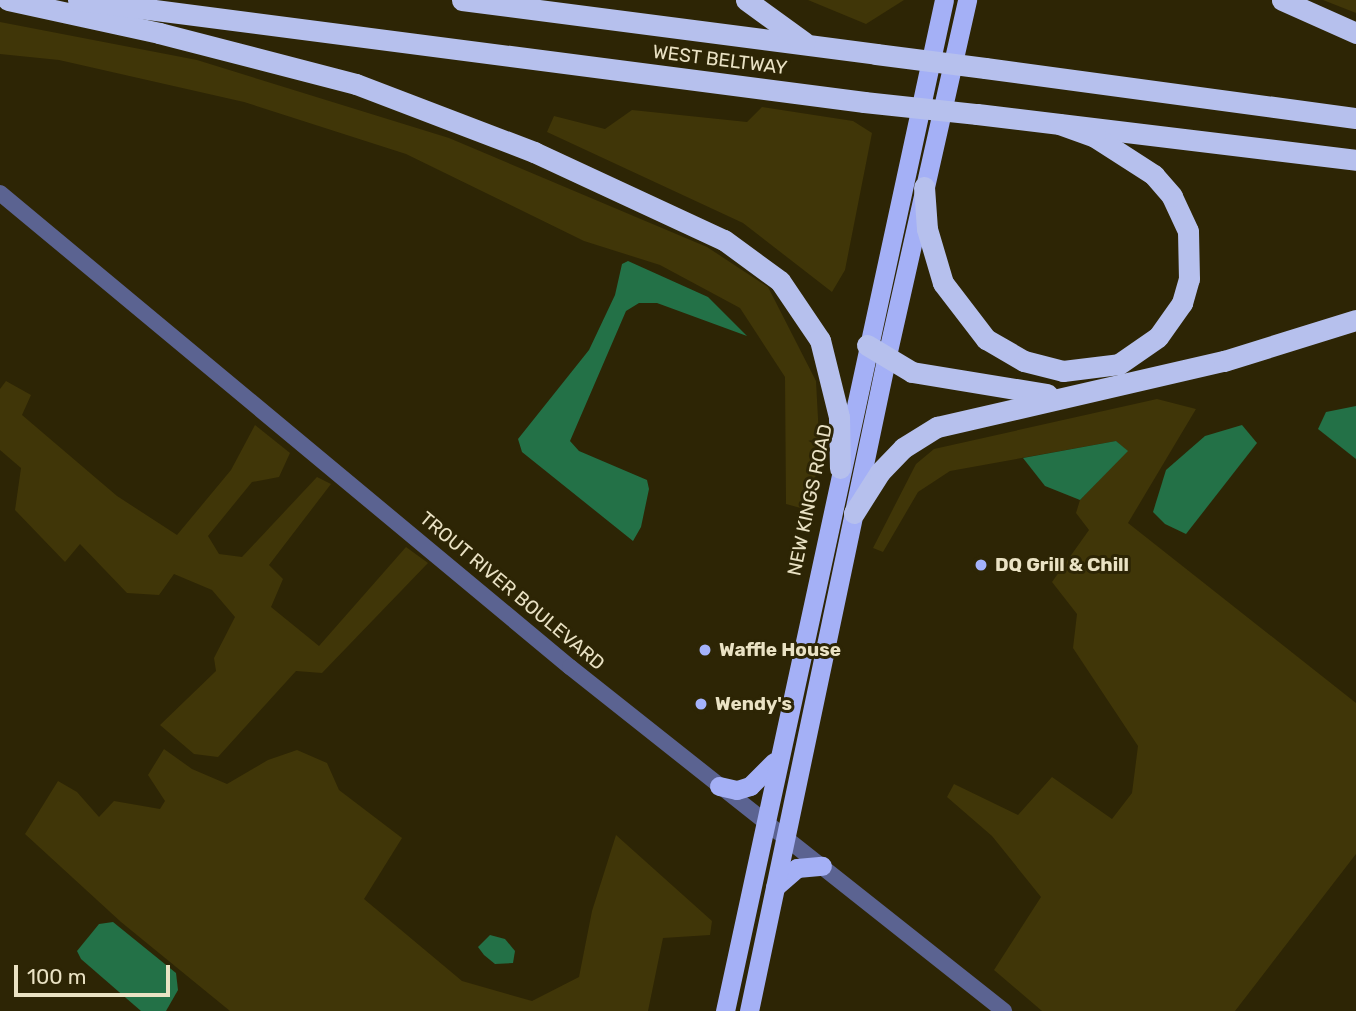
<!DOCTYPE html>
<html>
<head>
<meta charset="utf-8">
<style>
	body { margin:0 }
	#map { position:relative; width:1356px; height:1011px; overflow:hidden; background:#2d2505; font-family:Rubik,sans-serif }
	div>[style] { position:absolute }
	.green>* { inset:0; background:#403608 }
	.water>* { inset:0; background:#237147 }
	.tertiary>* { height:16px; margin:-8px; padding:0 8px; transform-origin:8px; border-radius:8px; background:#5b6391 }
	.trunk>* { height:19px; margin:-9.5px; padding:0 9.5px; transform-origin:9.5px; border-radius:9.5px; background:#a4b0f6 }
	.motorway>* { height:21px; margin:-10.5px; padding:0 10.5px; transform-origin:10.5px; border-radius:10.5px; background:#b6c0ed }
	.motorway-bridge>* { height:21px; margin:-10.5px; padding:0 10.5px; transform-origin:10.5px; border-radius:10.5px; background:#b6c0ed }
	.dots>* { width:19px; height:19px; translate:-50% -50%; box-sizing:border-box; border:4px solid #2d2505; border-radius:50% }
	span { translate:-50% -50%; white-space:nowrap; text-align:center; line-height:1.15; -webkit-text-stroke:6px #2d2505; paint-order:stroke }
	.street-label { font-size:19px; color:#eae2c4 }
	.poi-label { font-size:19px; color:#eae2c4; font-weight:700 }
	.left { translate:0 -50%; text-align:left }
	.scale { position:absolute; left:14px; top:965px; width:156px; height:32px; box-sizing:border-box; border:4px solid #eae2c4; border-top:0; padding-left:9px; font-size:21px; line-height:24px; white-space:nowrap; color:#eae2c4; -webkit-text-stroke:5px #2d2505; paint-order:stroke }
</style>
</head>
<body>
<div id="map">
	<div class="green">
		<div style="clip-path:polygon(808px 0,904px 0,866px 24px)"></div>
		<div style="clip-path:polygon(1323px 0,1356px 0,1356px 13px)"></div>
		<div style="clip-path:polygon(0 22px,197px 60px,449px 138px,707px 247px,768px 287px,816px 381px,820px 456px,808px 510px,786px 504px,785px 377px,740px 308px,660px 265px,584px 241px,406px 154px,244px 102px,59px 60px,0 54px)"></div>
		<div style="clip-path:polygon(762px 107px,853px 121px,872px 133px,845px 270px,832px 292px,743px 223px,547px 132px,554px 116px,605px 129px,632px 110px,747px 122px)"></div>
		<div style="clip-path:polygon(6px 381px,31px 395px,22px 415px,117px 496px,177px 535px,231px 470px,255px 425px,290px 453px,279px 477px,252px 482px,208px 536px,219px 554px,242px 557px,317px 477px,331px 484px,269px 565px,283px 579px,271px 607px,319px 646px,406px 547px,428px 563px,322px 673px,296px 671px,218px 757px,194px 754px,160px 725px,216px 671px,214px 658px,235px 617px,212px 590px,174px 574px,159px 595px,127px 593px,80px 544px,65px 562px,15px 510px,21px 468px,0 450px,0 389px)"></div>
		<div style="clip-path:polygon(1157px 399px,1196px 409px,1128px 523px,1356px 703px,1356px 854px,1235px 1011px,1042px 1011px,994px 970px,1041px 897px,992px 836px,947px 797px,954px 784px,1018px 815px,1052px 777px,1112px 819px,1132px 793px,1138px 746px,1073px 648px,1077px 614px,1052px 582px,1089px 530px,1076px 513px,1080px 500px,1127px 451px,1116px 441px,950px 471px,918px 492px,883px 552px,873px 548px,916px 464px,934px 449px)"></div>
		<div style="clip-path:polygon(164px 749px,192px 769px,227px 784px,268px 760px,297px 750px,327px 763px,339px 790px,402px 838px,364px 899px,462px 981px,532px 1001px,579px 977px,592px 911px,616px 835px,712px 921px,710px 935px,663px 938px,648px 1011px,230px 1011px,121px 922px,25px 834px,58px 781px,77px 792px,99px 817px,114px 801px,160px 809px,165px 801px,148px 775px)"></div>
	</div>
	<div class="water">
		<div style="clip-path:polygon(628px 261px,708px 297px,747px 336px,657px 303px,639px 303px,626px 311px,570px 441px,579px 451px,647px 480px,649px 489px,641px 527px,633px 541px,522px 452px,518px 439px,589px 350px,615px 295px,622px 264px)"></div>
		<div style="clip-path:polygon(1356px 406px,1356px 459px,1318px 429px,1326px 412px)"></div>
		<div style="clip-path:polygon(1242px 425px,1257px 443px,1186px 534px,1165px 524px,1153px 512px,1166px 470px,1205px 436px)"></div>
		<div style="clip-path:polygon(1116px 441px,1128px 451px,1080px 500px,1045px 486px,1023px 458px)"></div>
		<div style="clip-path:polygon(113px 922px,176px 973px,178px 990px,166px 1011px,141px 1011px,81px 959px,77px 951px,99px 924px)"></div>
		<div style="clip-path:polygon(490px 935px,505px 939px,515px 951px,513px 963px,495px 964px,484px 955px,478px 947px)"></div>
	</div>
	<div class="tertiary">
		<div style="left:0;top:193px;width:741px;rotate:39.75deg"></div>
		<div style="left:570px;top:667px;width:554px;rotate:38.4deg"></div>
	</div>
	<div class="trunk">
		<div style="left:719px;top:786px;width:18px;rotate:13deg"></div>
		<div style="left:737px;top:790px;width:14px;rotate:-17deg"></div>
		<div style="left:750px;top:786px;width:34px;rotate:-45deg"></div>
		<div style="left:775px;top:887px;width:29px;rotate:-41deg"></div>
		<div style="left:797px;top:868px;width:25px;rotate:-5deg"></div>
		<div style="left:725px;top:1011px;width:1034px;rotate:-77.78deg"></div>
		<div style="left:749px;top:1011px;width:665px;rotate:-78.12deg"></div>
		<div style="left:886px;top:360px;width:369px;rotate:-77.3deg"></div>
	</div>
	<div class="motorway">
		<div style="left:8px;top:0;width:155px;rotate:12.3deg"></div>
		<div style="left:159px;top:33px;width:203px;rotate:14.5deg"></div>
		<div style="left:356px;top:84px;width:191px;rotate:20.9deg"></div>
		<div style="left:534px;top:152px;width:209px;rotate:24.9deg"></div>
		<div style="left:724px;top:240px;width:69px;rotate:36.2deg"></div>
		<div style="left:780px;top:281px;width:71px;rotate:55.9deg"></div>
		<div style="left:820px;top:340px;width:79px;rotate:76.1deg"></div>
		<div style="left:839px;top:417px;width:51px;rotate:88.9deg"></div>
		<div style="left:78px;top:0;width:793px;rotate:7.39deg"></div>
		<div style="left:462px;top:0;width:418px;rotate:7.4deg"></div>
		<div style="left:746px;top:0;width:72px;rotate:35.9deg"></div>
		<div style="left:1282px;top:0;width:81px;rotate:24deg"></div>
		<div style="left:985px;top:68px;width:374px;rotate:7.7deg"></div>
		<div style="left:977px;top:114px;width:382px;rotate:6.9deg"></div>
		<div style="left:924px;top:187px;width:42px;rotate:85.9deg"></div>
		<div style="left:927px;top:229px;width:56px;rotate:73.5deg"></div>
		<div style="left:943px;top:283px;width:71px;rotate:52.5deg"></div>
		<div style="left:986px;top:339px;width:44px;rotate:30.1deg"></div>
		<div style="left:1024px;top:361px;width:40px;rotate:14.4deg"></div>
		<div style="left:1063px;top:371px;width:56px;rotate:-7.1deg"></div>
		<div style="left:1119px;top:364px;width:47px;rotate:-34.7deg"></div>
		<div style="left:1158px;top:337px;width:42px;rotate:-54.8deg"></div>
		<div style="left:1182px;top:303px;width:25px;rotate:-74deg"></div>
		<div style="left:1189px;top:279px;width:48px;rotate:-91.2deg"></div>
		<div style="left:1188px;top:231px;width:38px;rotate:-115deg"></div>
		<div style="left:1172px;top:196px;width:28px;rotate:-131deg"></div>
		<div style="left:1154px;top:175px;width:70px;rotate:-147.2deg"></div>
		<div style="left:1095px;top:137px;width:37px;rotate:-160deg"></div>
		<div style="left:867px;top:345px;width:52px;rotate:31deg"></div>
		<div style="left:912px;top:372px;width:137px;rotate:9.3deg"></div>
		<div style="left:854px;top:513px;width:49px;rotate:-57.6deg"></div>
		<div style="left:880px;top:472px;width:33px;rotate:-46deg"></div>
		<div style="left:903px;top:448px;width:40px;rotate:-32deg"></div>
		<div style="left:937px;top:427px;width:294px;rotate:-13deg"></div>
		<div style="left:1224px;top:361px;width:138px;rotate:-17.3deg"></div>
	</div>
	<div class="motorway-bridge">
		<div style="left:876px;top:54px;width:110px;rotate:7.3deg"></div>
		<div style="left:864px;top:102px;width:114px;rotate:6.1deg"></div>
	</div>
	<div class="dots">
		<div style="left:981px;top:565px;background:#a4b2fc"></div>
		<div style="left:705px;top:650px;background:#a4b2fc"></div>
		<div style="left:701px;top:704px;background:#a4b2fc"></div>
	</div>
	<div class="street-label">
		<span style="left:720px;top:60px;rotate:7deg">WEST BELTWAY</span>
		<span style="left:810px;top:500px;rotate:-78deg">NEW KINGS ROAD</span>
		<span style="left:512px;top:591px;rotate:40deg">TROUT RIVER BOULEVARD</span>
	</div>
	<div class="poi-label">
		<span class="left" style="left:995px;top:565px">DQ Grill &amp; Chill</span>
		<span class="left" style="left:719px;top:650px">Waffle House</span>
		<span class="left" style="left:715px;top:704px">Wendy's</span>
	</div>
	<div class="scale">100 m</div>
</div>
</body>
</html>
